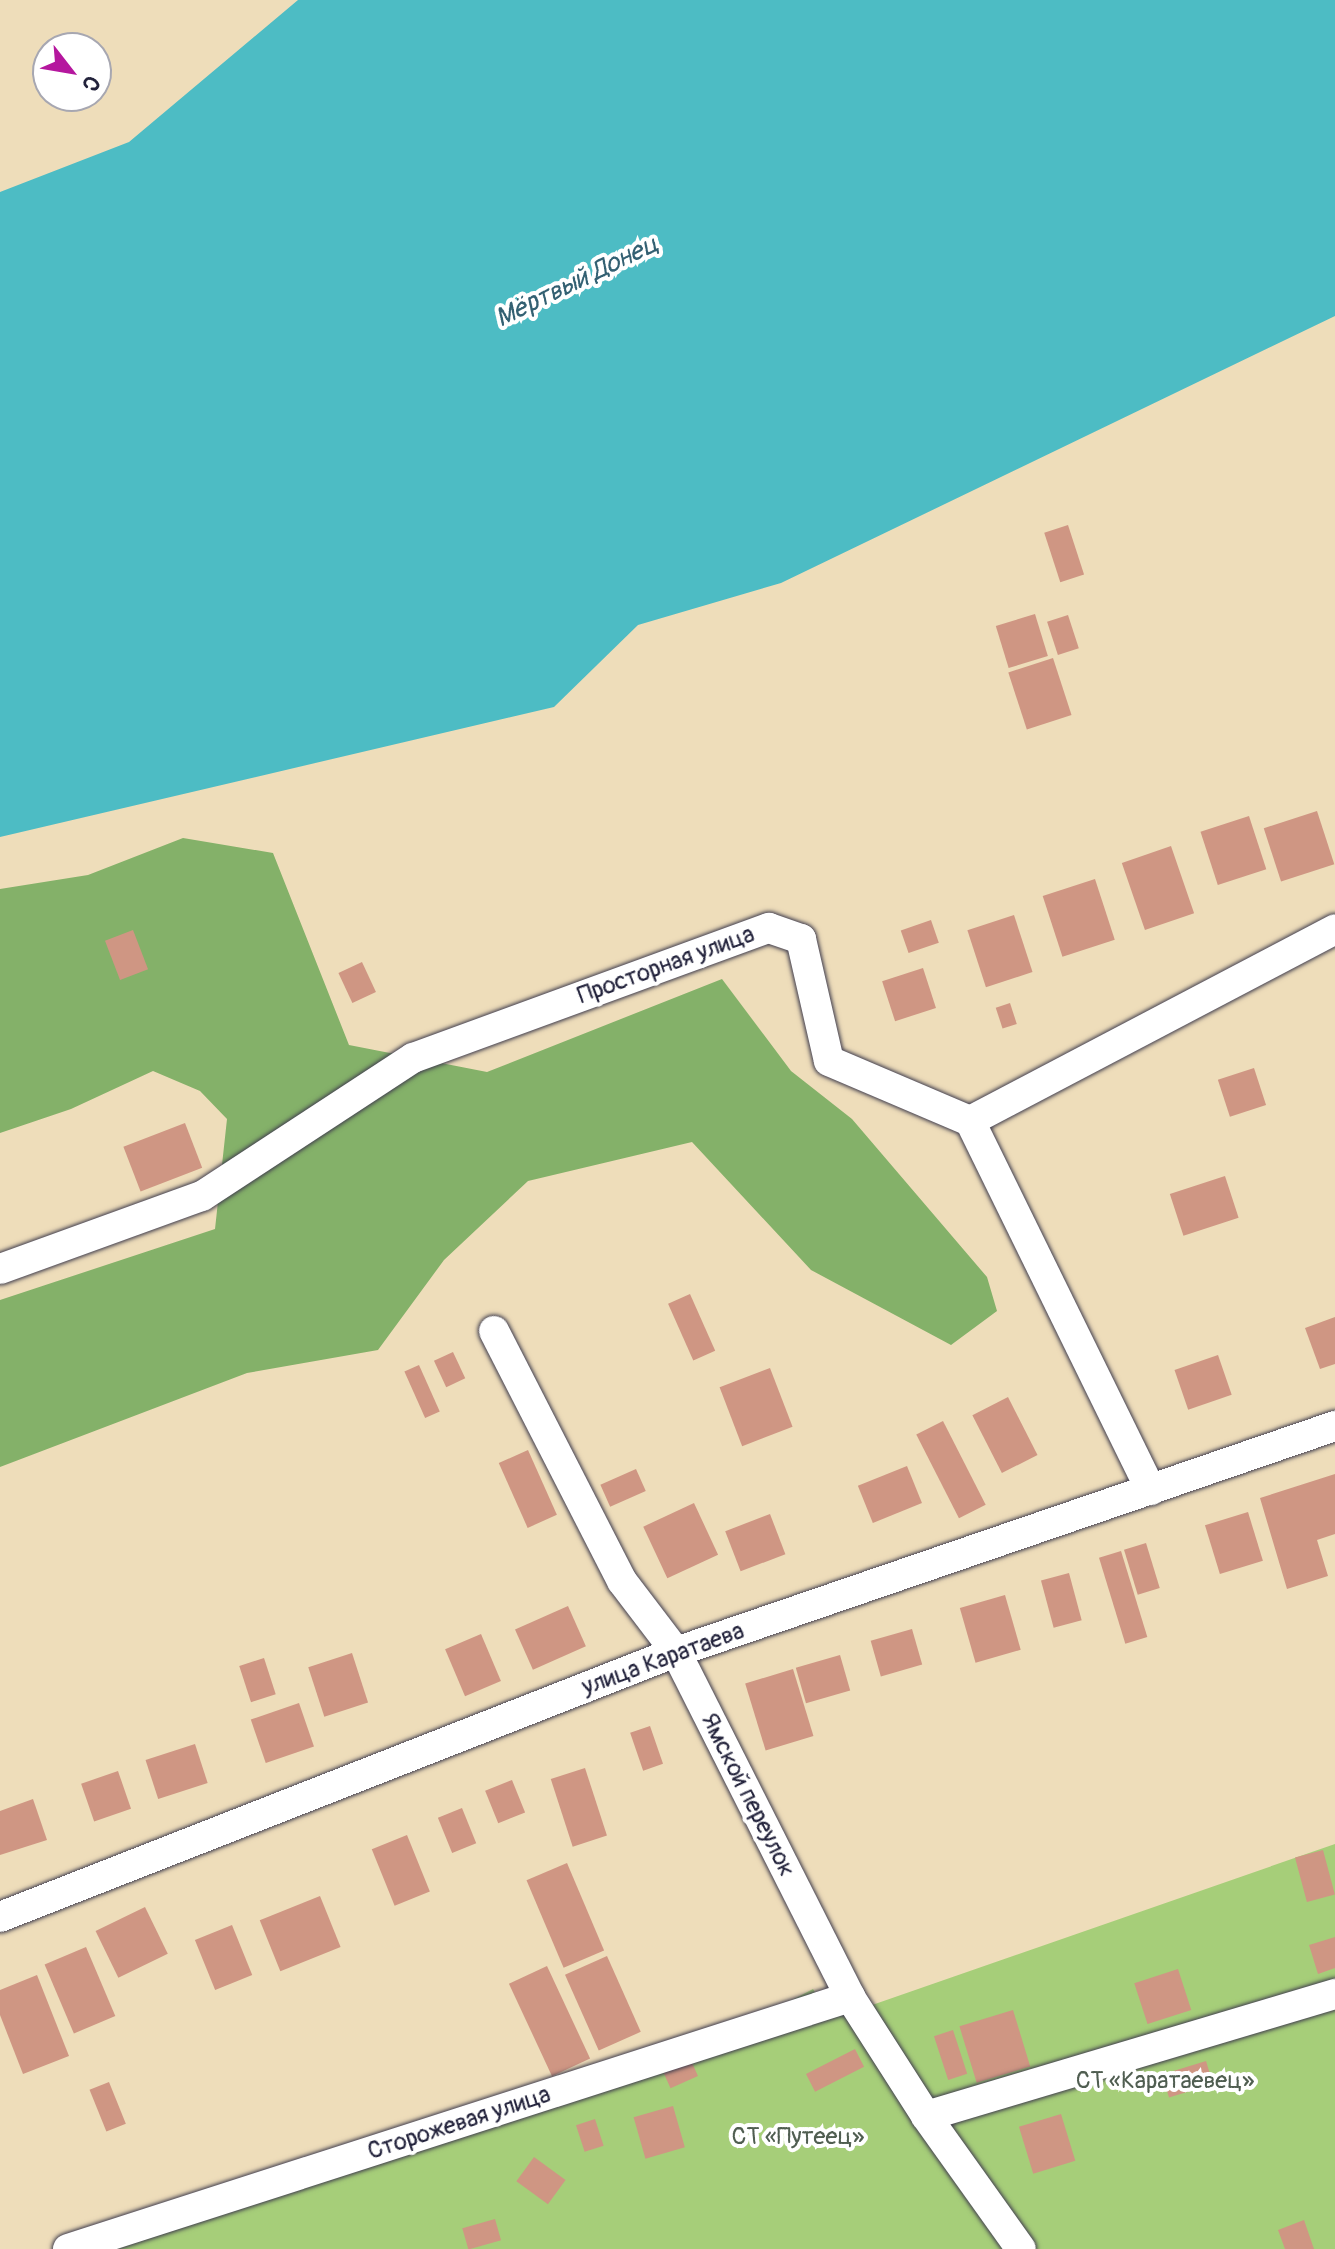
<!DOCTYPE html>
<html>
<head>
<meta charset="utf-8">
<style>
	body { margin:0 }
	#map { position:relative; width:1335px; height:2249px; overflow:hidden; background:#eeddba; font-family:Pangolin,sans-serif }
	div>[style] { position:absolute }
	.green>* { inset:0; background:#a6ce79 }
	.forest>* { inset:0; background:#84b169 }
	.water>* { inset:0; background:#4dbcc4 }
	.building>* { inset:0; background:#cf9683; transform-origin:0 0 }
	.roads { filter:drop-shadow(0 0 2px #413e4e) drop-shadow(0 0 2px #413e4e) }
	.minor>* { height:30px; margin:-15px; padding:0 15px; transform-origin:15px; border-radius:15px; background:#fff }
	span { translate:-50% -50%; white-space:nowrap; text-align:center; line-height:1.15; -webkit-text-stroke:8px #fff; paint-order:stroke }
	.street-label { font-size:24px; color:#22223b }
	.park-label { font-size:24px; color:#505e51 }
	.water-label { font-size:26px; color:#336072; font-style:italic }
	.north { position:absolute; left:32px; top:32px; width:80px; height:80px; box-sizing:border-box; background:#fff; border:2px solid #a7a7b1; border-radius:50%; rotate:121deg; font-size:22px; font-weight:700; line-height:32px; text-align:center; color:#22223b }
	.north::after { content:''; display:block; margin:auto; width:28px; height:36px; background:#b5179e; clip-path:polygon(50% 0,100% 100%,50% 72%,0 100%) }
</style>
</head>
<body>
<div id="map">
	<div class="green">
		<div style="clip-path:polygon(1335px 1844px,1335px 2249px,85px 2249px,761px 2016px,813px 1989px,825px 2007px,852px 2012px)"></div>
	</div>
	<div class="forest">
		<div style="clip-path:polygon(183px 838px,273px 853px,349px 1045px,487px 1072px,722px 979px,791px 1071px,852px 1119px,987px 1277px,997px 1311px,951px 1345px,811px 1270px,692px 1142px,528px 1181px,444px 1260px,378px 1350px,247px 1373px,0 1467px,0 1300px,215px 1229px,227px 1119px,200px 1091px,153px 1071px,71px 1109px,0 1133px,0 889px,88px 875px)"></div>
	</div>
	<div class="water">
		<div style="clip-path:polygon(298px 0,1335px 0,1335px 316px,781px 583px,638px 625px,554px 707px,0 837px,0 192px,129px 142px)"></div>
	</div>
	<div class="building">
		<div style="left:1068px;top:525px;width:52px;height:25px;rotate:72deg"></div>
		<div style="left:1035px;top:614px;width:44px;height:41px;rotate:73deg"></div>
		<div style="left:1068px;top:615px;width:35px;height:22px;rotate:72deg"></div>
		<div style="left:1053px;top:658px;width:60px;height:47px;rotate:72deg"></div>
		<div style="left:1317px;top:811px;width:56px;height:56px;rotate:72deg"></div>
		<div style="left:1249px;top:816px;width:56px;height:51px;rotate:72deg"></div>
		<div style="left:1171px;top:846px;width:71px;height:52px;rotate:71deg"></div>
		<div style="left:1095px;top:879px;width:64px;height:55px;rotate:72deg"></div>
		<div style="left:1014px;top:915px;width:60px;height:49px;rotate:72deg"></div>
		<div style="left:931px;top:920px;width:24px;height:32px;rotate:71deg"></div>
		<div style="left:133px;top:930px;width:42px;height:30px;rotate:69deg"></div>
		<div style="left:362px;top:962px;width:33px;height:26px;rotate:65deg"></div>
		<div style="left:923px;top:968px;width:42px;height:43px;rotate:72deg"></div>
		<div style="left:1010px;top:1003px;width:22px;height:15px;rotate:72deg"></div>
		<div style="left:1254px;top:1068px;width:39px;height:38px;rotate:72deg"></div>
		<div style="left:185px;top:1123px;width:48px;height:66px;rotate:69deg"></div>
		<div style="left:1225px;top:1176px;width:44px;height:58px;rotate:72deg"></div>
		<div style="left:690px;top:1294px;width:62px;height:24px;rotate:66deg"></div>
		<div style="clip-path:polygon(1335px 1317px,1335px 1364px,1320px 1369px,1305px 1328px)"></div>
		<div style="left:453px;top:1352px;width:29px;height:21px;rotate:65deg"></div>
		<div style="left:1218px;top:1355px;width:42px;height:46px;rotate:71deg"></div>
		<div style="left:419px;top:1365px;width:51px;height:16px;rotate:66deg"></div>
		<div style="left:770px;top:1368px;width:63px;height:54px;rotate:69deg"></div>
		<div style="left:1008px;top:1397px;width:65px;height:40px;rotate:63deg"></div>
		<div style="left:943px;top:1421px;width:94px;height:30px;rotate:63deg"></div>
		<div style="left:528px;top:1450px;width:71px;height:32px;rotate:66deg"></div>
		<div style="left:907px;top:1466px;width:40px;height:53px;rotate:68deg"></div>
		<div style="left:636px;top:1469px;width:24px;height:39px;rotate:66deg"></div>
		<div style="clip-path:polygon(1335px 1474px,1335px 1534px,1317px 1540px,1328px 1576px,1287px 1589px,1260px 1498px)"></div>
		<div style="left:694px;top:1503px;width:57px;height:56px;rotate:65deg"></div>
		<div style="left:1248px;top:1512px;width:51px;height:45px;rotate:73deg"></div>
		<div style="left:770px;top:1514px;width:43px;height:48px;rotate:69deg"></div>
		<div style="left:1146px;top:1543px;width:47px;height:23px;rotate:73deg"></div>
		<div style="left:1121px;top:1551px;width:90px;height:23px;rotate:73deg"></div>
		<div style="left:1069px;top:1573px;width:49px;height:29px;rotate:75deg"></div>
		<div style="left:1005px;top:1595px;width:57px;height:47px;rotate:74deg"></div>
		<div style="left:568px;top:1606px;width:44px;height:58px;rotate:66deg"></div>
		<div style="left:912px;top:1629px;width:37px;height:43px;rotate:74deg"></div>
		<div style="left:481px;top:1634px;width:51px;height:39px;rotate:67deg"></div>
		<div style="left:352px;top:1653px;width:52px;height:46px;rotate:72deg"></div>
		<div style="left:840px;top:1655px;width:37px;height:46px;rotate:74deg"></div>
		<div style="left:264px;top:1658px;width:38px;height:26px;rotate:72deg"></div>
		<div style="left:793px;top:1669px;width:70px;height:50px;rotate:73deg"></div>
		<div style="left:299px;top:1703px;width:46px;height:51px;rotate:71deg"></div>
		<div style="left:650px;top:1726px;width:40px;height:21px;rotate:71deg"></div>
		<div style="left:195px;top:1744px;width:41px;height:52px;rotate:72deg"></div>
		<div style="left:585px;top:1768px;width:71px;height:36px;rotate:72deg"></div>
		<div style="left:118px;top:1771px;width:40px;height:39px;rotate:71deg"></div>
		<div style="left:512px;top:1780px;width:35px;height:29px;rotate:68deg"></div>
		<div style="clip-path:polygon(33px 1799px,47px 1840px,0 1855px,0 1811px)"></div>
		<div style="left:462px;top:1808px;width:38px;height:26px;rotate:68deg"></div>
		<div style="left:407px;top:1835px;width:61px;height:38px;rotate:68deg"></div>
		<div style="left:1323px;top:1850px;width:46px;height:29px;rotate:75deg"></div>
		<div style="left:567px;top:1863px;width:95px;height:44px;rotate:67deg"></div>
		<div style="left:320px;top:1896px;width:55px;height:65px;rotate:68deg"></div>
		<div style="left:145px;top:1907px;width:52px;height:55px;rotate:64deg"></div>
		<div style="left:232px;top:1925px;width:54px;height:40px;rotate:68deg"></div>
		<div style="clip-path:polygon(1335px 1937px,1335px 1968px,1318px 1974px,1309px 1945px)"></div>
		<div style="left:86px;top:1947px;width:75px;height:45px;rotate:67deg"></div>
		<div style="left:607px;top:1956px;width:83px;height:46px;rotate:66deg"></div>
		<div style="left:547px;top:1966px;width:102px;height:42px;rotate:65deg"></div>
		<div style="left:1178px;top:1969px;width:43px;height:46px;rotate:72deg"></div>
		<div style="clip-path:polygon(37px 1975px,69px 2056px,23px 2074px,0 2015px,0 1990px)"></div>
		<div style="left:1013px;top:2010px;width:59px;height:56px;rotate:73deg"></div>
		<div style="left:953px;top:2030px;width:46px;height:20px;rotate:72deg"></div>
		<div style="left:855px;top:2049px;width:20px;height:55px;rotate:63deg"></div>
		<div style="left:689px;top:2056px;width:22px;height:30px;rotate:66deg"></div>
		<div style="left:1206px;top:2061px;width:24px;height:46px;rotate:73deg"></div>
		<div style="left:109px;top:2082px;width:45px;height:21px;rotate:68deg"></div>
		<div style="left:673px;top:2106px;width:43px;height:41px;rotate:74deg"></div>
		<div style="left:1061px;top:2114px;width:49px;height:44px;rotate:73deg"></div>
		<div style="left:595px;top:2119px;width:28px;height:20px;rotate:72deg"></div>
		<div style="left:534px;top:2157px;width:39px;height:30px;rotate:36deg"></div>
		<div style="left:495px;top:2219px;width:22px;height:34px;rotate:74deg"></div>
		<div style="clip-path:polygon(1304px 2220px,1314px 2249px,1285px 2249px,1278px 2230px)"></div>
	</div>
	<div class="roads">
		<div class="minor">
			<div style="left:970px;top:1121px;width:411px;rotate:63.9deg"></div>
			<div style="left:0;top:1269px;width:215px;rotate:-19.9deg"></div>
			<div style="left:202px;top:1196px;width:252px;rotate:-33.2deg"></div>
			<div style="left:413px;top:1058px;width:379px;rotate:-20.1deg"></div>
			<div style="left:769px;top:928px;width:34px;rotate:19deg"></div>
			<div style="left:801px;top:939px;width:125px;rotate:77.1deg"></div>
			<div style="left:829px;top:1061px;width:153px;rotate:23.1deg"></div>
			<div style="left:970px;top:1121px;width:412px;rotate:-27.7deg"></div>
			<div style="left:494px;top:1331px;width:281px;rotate:62.9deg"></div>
			<div style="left:622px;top:1581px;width:89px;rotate:52.7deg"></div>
			<div style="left:676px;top:1652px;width:386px;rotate:63.2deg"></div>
			<div style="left:850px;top:1997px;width:141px;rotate:57.4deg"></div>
			<div style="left:926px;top:2116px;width:163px;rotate:54.5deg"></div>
			<div style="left:0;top:1917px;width:726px;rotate:-21.41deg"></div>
			<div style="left:676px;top:1652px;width:697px;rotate:-18.93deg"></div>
			<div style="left:926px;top:2116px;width:427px;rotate:-16.6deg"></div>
			<div style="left:68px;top:2249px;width:822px;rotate:-17.86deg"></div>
		</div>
	</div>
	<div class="street-label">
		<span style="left:666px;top:965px;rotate:-20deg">Просторная улица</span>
		<span style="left:663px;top:1659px;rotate:-20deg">улица Каратаева</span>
		<span style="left:748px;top:1795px;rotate:63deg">Ямской переулок</span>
		<span style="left:459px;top:2123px;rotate:-18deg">Сторожевая улица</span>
	</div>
	<div class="park-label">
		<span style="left:1165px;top:2081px">СТ «Каратаевец»</span>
		<span style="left:798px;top:2137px">СТ «Путеец»</span>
	</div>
	<div class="water-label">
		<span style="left:577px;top:282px;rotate:-26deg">Мёртвый Донец</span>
	</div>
	<div class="north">С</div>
</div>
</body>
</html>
